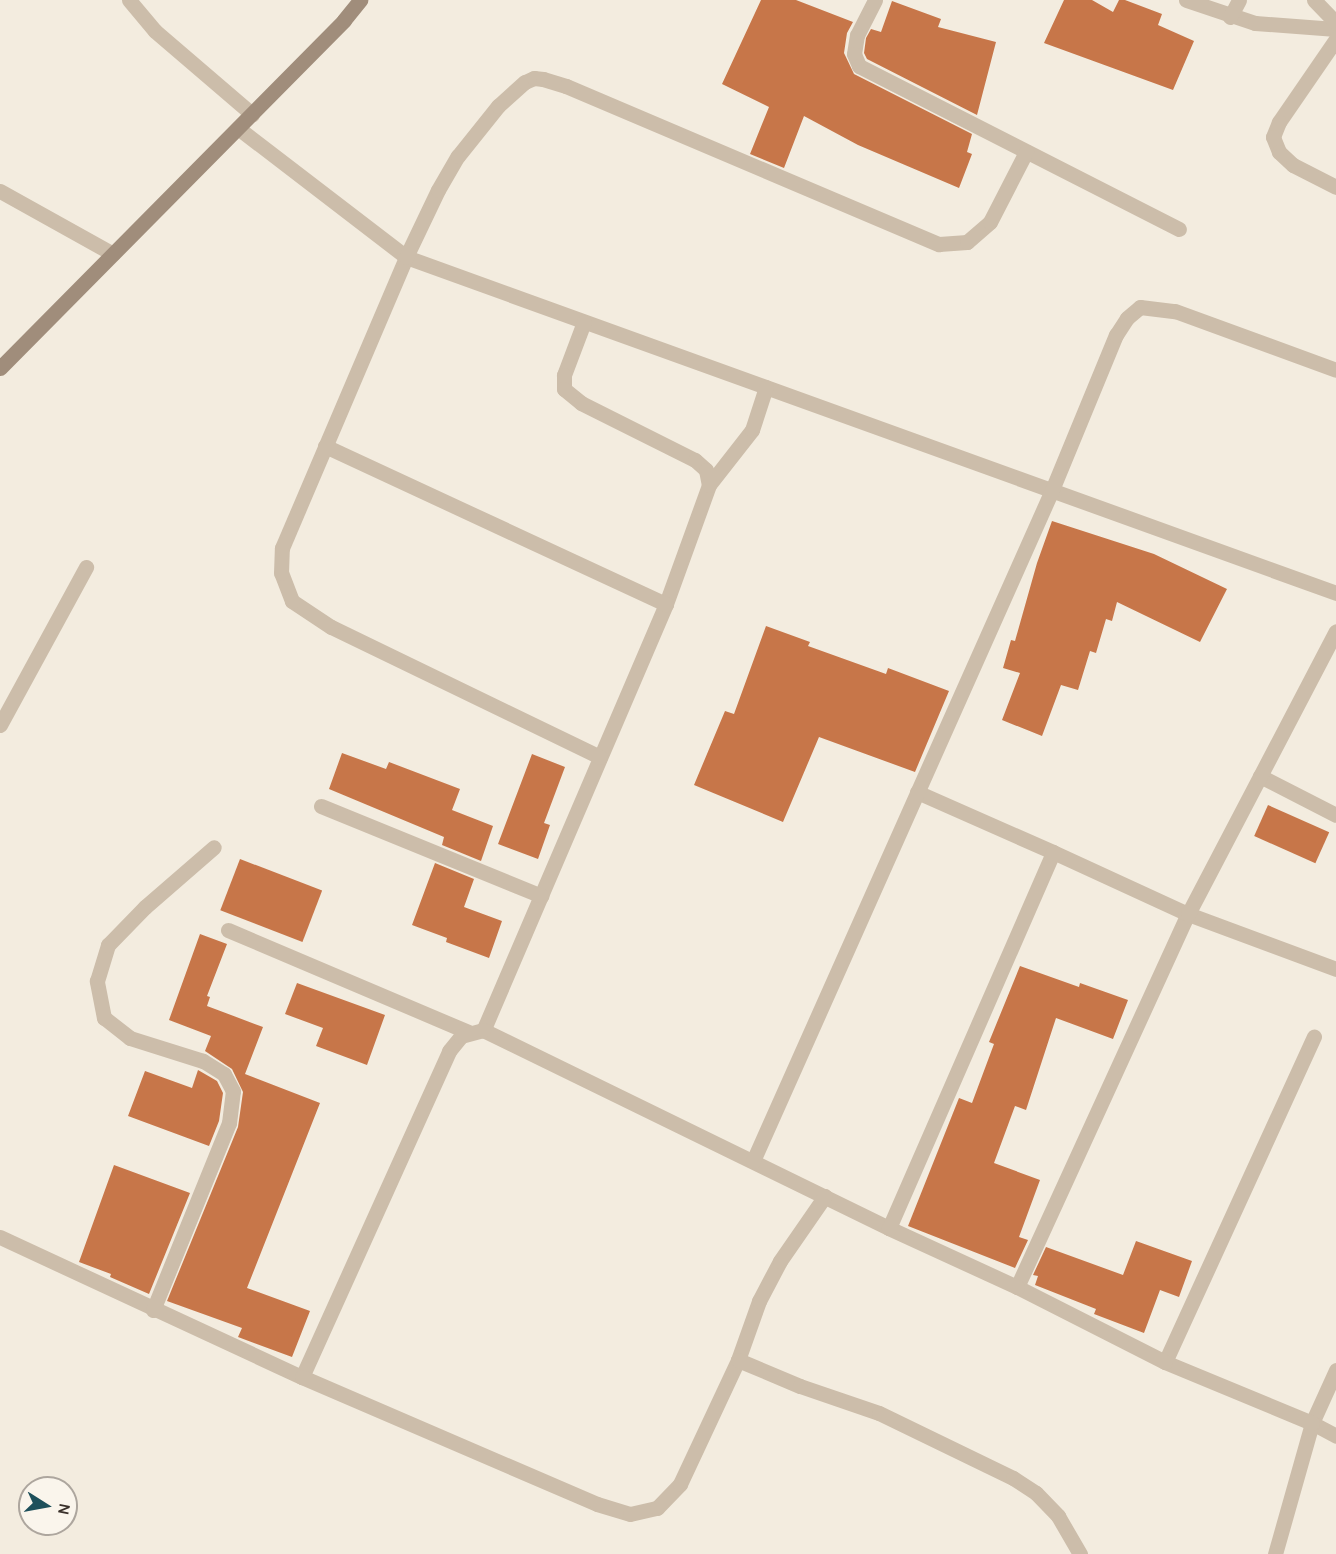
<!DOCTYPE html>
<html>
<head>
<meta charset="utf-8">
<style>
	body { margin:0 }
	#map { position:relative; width:1336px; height:1554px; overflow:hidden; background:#f3ecdf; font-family:Karla,sans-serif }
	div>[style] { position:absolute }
	.building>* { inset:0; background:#c77649; transform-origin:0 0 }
	.street>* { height:15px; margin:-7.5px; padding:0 7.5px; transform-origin:7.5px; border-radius:7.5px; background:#ccbdaa }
	.secondary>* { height:15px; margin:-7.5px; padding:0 7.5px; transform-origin:7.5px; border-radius:7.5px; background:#a08d7b }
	span { translate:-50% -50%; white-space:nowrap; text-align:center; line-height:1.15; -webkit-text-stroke:4.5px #faf5ec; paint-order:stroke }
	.north { position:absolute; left:18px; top:1476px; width:60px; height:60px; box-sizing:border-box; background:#faf5ec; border:2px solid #ada69e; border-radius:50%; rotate:101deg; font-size:16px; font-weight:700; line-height:24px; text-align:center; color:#39302a }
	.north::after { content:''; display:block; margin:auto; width:21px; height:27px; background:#1e505b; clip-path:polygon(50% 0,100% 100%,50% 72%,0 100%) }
</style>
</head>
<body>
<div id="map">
	<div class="building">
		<div style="clip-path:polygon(761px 0,796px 0,853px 22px,847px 33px,844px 53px,854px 74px,972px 134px,967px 152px,972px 154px,959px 188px,858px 145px,804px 116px,784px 168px,750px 154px,769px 107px,722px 84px)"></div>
		<div style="clip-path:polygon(1064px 0,1092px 0,1113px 12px,1119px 0,1125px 0,1162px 14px,1158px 25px,1194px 41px,1173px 90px,1044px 43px)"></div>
		<div style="clip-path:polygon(892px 1px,941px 19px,938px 27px,996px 42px,977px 115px,867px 59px,864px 53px,866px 38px,871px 29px,881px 32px)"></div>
		<div style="clip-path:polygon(1052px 521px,1154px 554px,1227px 589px,1200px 642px,1117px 602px,1112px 621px,1106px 619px,1096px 653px,1090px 651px,1078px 690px,1061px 685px,1042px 736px,1002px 720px,1020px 673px,1003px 668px,1011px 640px,1015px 641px,1037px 563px)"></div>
		<div style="clip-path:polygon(766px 626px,810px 642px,808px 646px,886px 674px,888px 668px,949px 691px,915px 772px,819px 737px,783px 822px,694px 785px,725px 711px,734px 714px)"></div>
		<div style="clip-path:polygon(342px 753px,386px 769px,389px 762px,460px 789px,452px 810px,493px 826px,481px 861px,442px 845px,444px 837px,329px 789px)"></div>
		<div style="clip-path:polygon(532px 754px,565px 767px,544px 823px,550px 825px,538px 859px,498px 844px)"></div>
		<div style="left:1268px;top:805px;width:67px;height:34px;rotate:24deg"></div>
		<div style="left:240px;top:859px;width:88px;height:55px;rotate:21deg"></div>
		<div style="clip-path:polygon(435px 863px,474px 879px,464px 907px,502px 921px,489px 958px,446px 942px,447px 938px,412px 925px)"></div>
		<div style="clip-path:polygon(200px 934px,227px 944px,207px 996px,210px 997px,207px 1006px,263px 1027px,245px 1074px,320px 1103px,247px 1288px,310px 1311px,292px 1357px,238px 1337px,242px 1328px,167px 1301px,238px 1127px,243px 1092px,232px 1069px,205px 1051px,211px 1036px,169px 1020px)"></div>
		<div style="clip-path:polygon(1020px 966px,1079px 987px,1080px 983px,1128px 1000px,1113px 1039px,1056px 1018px,1026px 1110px,1015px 1106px,994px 1163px,1040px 1180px,1019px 1237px,1028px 1240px,1015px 1268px,908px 1226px,959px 1098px,972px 1103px,994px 1044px,989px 1042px)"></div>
		<div style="clip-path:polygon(297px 983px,385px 1015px,367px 1065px,316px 1046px,323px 1028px,285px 1014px)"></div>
		<div style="clip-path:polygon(198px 1070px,217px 1081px,223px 1093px,219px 1121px,209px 1146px,128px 1116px,145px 1071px,192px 1088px)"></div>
		<div style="clip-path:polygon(114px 1165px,190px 1193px,149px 1294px,110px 1277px,111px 1274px,79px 1262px)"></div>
		<div style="clip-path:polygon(1136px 1241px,1192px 1261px,1179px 1297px,1160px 1290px,1144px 1333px,1094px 1314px,1096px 1309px,1035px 1285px,1038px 1276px,1033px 1275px,1046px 1247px,1123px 1275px)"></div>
	</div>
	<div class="street">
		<div style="left:129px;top:0;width:40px;rotate:50deg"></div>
		<div style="left:155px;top:31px;width:128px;rotate:40.6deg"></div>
		<div style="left:875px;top:0;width:39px;rotate:117deg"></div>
		<div style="left:857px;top:35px;width:19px;rotate:99deg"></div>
		<div style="left:854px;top:54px;width:13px;rotate:67deg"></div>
		<div style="left:859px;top:66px;width:359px;rotate:27deg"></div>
		<div style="left:1186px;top:0;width:73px;rotate:18.4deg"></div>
		<div style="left:1255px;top:23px;width:81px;rotate:4.2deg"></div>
		<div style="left:1314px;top:0;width:32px;rotate:46deg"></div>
		<div style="left:1230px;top:17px;width:19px;rotate:-62deg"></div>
		<div style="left:1336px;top:39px;width:101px;rotate:124.5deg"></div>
		<div style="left:1279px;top:122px;width:16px;rotate:112deg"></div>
		<div style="left:1273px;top:137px;width:16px;rotate:68deg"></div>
		<div style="left:1279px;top:152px;width:19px;rotate:43deg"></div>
		<div style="left:1293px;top:165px;width:48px;rotate:27.1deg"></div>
		<div style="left:238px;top:128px;width:212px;rotate:37.5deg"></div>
		<div style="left:406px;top:257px;width:989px;rotate:19.86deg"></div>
		<div style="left:0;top:191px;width:129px;rotate:29.1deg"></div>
		<div style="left:584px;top:322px;width:57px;rotate:110.7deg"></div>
		<div style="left:564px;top:375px;width:14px;rotate:90deg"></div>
		<div style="left:564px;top:389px;width:22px;rotate:39deg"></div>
		<div style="left:581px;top:403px;width:127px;rotate:26.6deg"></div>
		<div style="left:695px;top:460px;width:15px;rotate:42deg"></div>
		<div style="left:706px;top:470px;width:15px;rotate:79deg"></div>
		<div style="left:709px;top:485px;width:127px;rotate:109.9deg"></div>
		<div style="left:666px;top:604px;width:464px;rotate:113.2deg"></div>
		<div style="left:483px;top:1030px;width:452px;rotate:26deg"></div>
		<div style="left:325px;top:446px;width:376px;rotate:24.9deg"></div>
		<div style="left:709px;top:485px;width:70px;rotate:-52deg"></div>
		<div style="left:752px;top:430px;width:45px;rotate:-72deg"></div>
		<div style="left:0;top:725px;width:180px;rotate:-61.4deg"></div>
		<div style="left:600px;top:757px;width:299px;rotate:-154.2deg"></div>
		<div style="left:331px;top:627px;width:47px;rotate:-146.3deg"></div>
		<div style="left:292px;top:601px;width:30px;rotate:-111deg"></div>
		<div style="left:281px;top:573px;width:25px;rotate:-88deg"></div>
		<div style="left:282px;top:548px;width:316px;rotate:-66.9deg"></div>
		<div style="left:406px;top:257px;width:74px;rotate:-64.5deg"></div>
		<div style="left:438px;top:190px;width:39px;rotate:-60deg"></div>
		<div style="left:458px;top:156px;width:64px;rotate:-51.3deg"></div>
		<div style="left:498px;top:106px;width:36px;rotate:-42deg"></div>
		<div style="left:525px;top:82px;width:10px;rotate:-24deg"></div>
		<div style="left:534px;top:78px;width:9px;rotate:6deg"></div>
		<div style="left:543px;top:79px;width:24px;rotate:17deg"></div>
		<div style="left:566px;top:86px;width:405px;rotate:23deg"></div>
		<div style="left:939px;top:244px;width:28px;rotate:-4deg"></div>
		<div style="left:967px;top:242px;width:30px;rotate:-41deg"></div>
		<div style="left:990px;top:222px;width:79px;rotate:-62.8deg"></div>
		<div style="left:1260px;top:776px;width:85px;rotate:27.2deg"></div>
		<div style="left:917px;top:792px;width:149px;rotate:23.8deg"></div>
		<div style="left:321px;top:806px;width:238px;rotate:22.2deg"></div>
		<div style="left:228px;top:930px;width:261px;rotate:23deg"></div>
		<div style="left:753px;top:1161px;width:735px;rotate:-65.98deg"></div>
		<div style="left:1052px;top:490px;width:168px;rotate:-67.6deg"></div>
		<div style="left:1116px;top:335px;width:20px;rotate:-57deg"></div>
		<div style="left:1127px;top:318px;width:17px;rotate:-40deg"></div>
		<div style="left:1140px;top:307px;width:35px;rotate:7deg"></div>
		<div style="left:1175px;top:311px;width:171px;rotate:20.1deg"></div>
		<div style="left:0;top:1237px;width:333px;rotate:24.9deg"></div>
		<div style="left:302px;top:1377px;width:358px;rotate:-65.7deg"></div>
		<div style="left:449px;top:1051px;width:19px;rotate:-51deg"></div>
		<div style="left:461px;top:1036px;width:23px;rotate:-15deg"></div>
		<div style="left:1017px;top:1287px;width:410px;rotate:-65.4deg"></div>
		<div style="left:1188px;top:914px;width:158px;rotate:20.4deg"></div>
		<div style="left:153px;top:1310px;width:202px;rotate:-67.9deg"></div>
		<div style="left:229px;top:1123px;width:32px;rotate:-83deg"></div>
		<div style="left:233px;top:1091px;width:19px;rotate:-118deg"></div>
		<div style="left:224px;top:1074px;width:25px;rotate:-148deg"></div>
		<div style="left:203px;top:1061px;width:77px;rotate:-162.5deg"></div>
		<div style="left:130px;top:1038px;width:33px;rotate:-142deg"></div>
		<div style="left:104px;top:1018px;width:38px;rotate:-101deg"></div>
		<div style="left:97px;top:981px;width:38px;rotate:-73deg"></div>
		<div style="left:108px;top:945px;width:53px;rotate:-45.8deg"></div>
		<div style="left:145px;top:907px;width:91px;rotate:-41deg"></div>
		<div style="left:738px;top:1360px;width:63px;rotate:-70.4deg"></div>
		<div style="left:759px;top:1301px;width:45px;rotate:-62.3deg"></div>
		<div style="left:780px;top:1261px;width:79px;rotate:-55.3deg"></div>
		<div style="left:1165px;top:1362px;width:358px;rotate:-65.4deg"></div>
		<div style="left:1336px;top:1370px;width:58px;rotate:114.4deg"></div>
		<div style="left:1312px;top:1423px;width:27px;rotate:28deg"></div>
		<div style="left:302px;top:1377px;width:321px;rotate:23.3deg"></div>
		<div style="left:597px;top:1504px;width:34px;rotate:17deg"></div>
		<div style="left:630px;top:1514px;width:28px;rotate:-13deg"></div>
		<div style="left:657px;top:1508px;width:33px;rotate:-46deg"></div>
		<div style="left:680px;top:1484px;width:137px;rotate:-64.9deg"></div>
		<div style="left:738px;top:1360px;width:67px;rotate:22.8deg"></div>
		<div style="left:800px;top:1386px;width:83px;rotate:18.9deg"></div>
		<div style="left:879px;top:1413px;width:149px;rotate:25.9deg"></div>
		<div style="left:1013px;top:1478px;width:27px;rotate:33deg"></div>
		<div style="left:1036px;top:1493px;width:32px;rotate:46deg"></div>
		<div style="left:1058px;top:1516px;width:44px;rotate:59.9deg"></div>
		<div style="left:1275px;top:1554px;width:136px;rotate:-74.2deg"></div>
		<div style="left:1312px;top:1423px;width:159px;rotate:-157.5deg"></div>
		<div style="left:1165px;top:1362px;width:166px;rotate:-153.1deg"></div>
		<div style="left:1017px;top:1287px;width:141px;rotate:-155.3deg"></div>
		<div style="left:889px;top:1228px;width:410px;rotate:-66.4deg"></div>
		<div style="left:1053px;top:852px;width:149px;rotate:24.7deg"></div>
		<div style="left:1188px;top:914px;width:319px;rotate:-62.4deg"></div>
	</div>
	<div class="secondary">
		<div style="left:0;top:368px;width:489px;rotate:-45.3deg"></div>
		<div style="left:344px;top:20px;width:26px;rotate:-51deg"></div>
	</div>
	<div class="north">N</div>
</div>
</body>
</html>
